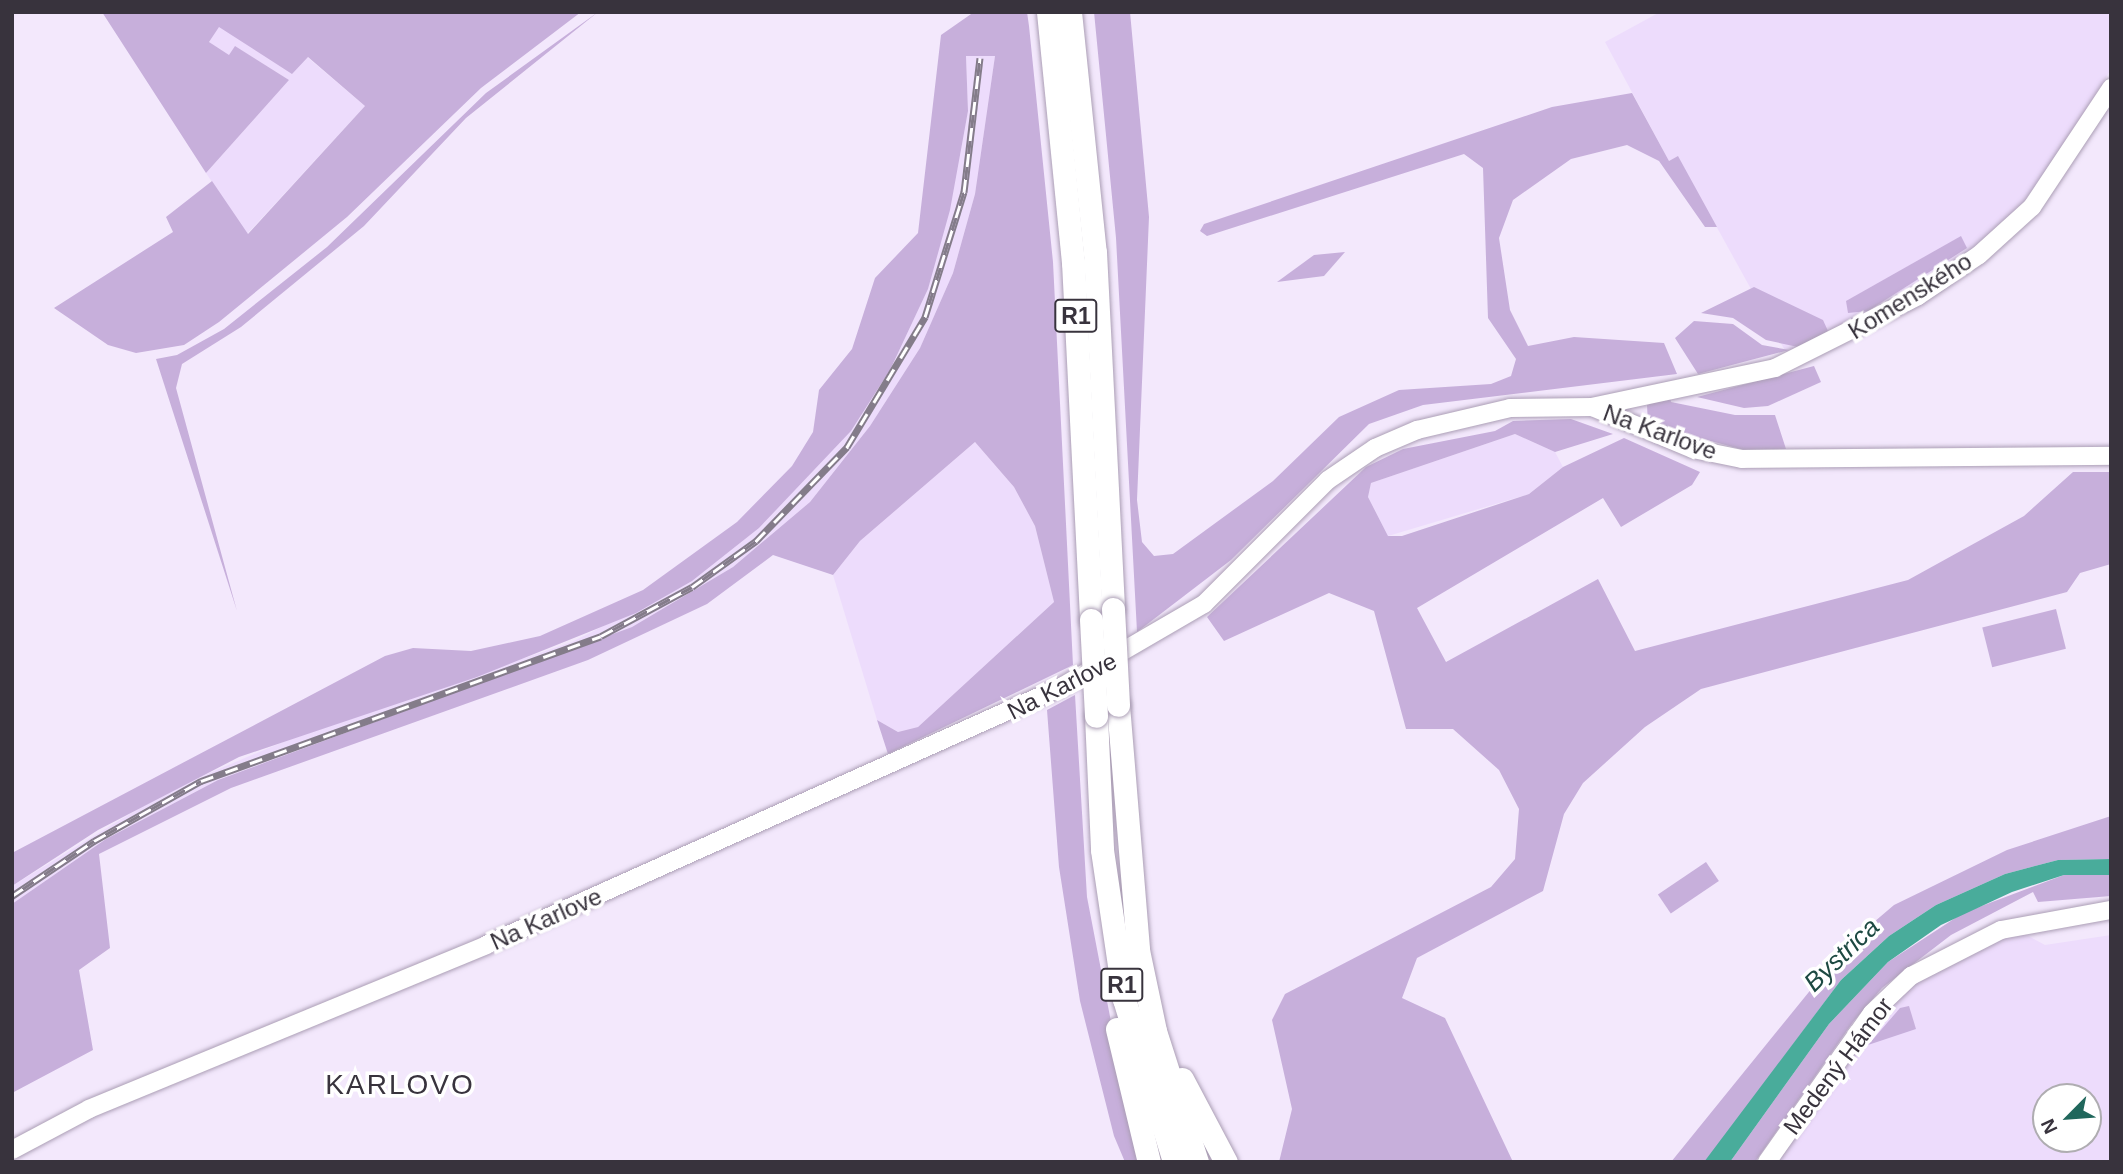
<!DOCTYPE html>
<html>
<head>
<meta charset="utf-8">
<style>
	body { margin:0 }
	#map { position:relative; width:2123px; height:1174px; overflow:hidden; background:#f3e8fc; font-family:Arial,sans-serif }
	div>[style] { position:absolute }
	.built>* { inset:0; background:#eddcfc }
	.green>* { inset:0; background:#c7afdb; transform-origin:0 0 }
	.water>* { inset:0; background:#49ac9b }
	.roads { filter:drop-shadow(0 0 2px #ab9eb5) drop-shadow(0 0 2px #ab9eb5) }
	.secondary>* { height:18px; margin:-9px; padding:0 9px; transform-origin:9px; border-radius:9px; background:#fff }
	.highway>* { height:23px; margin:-11.5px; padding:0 11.5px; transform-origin:11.5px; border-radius:11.5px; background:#fff }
	.rail>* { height:7px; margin-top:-3.5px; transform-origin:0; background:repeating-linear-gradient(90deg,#fff 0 13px,#847c8a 0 26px); box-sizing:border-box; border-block:2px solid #847c8a }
	.bridges { filter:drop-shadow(0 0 2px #ab9eb5) drop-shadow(0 0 2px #ab9eb5) }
	.highway-bridge>* { height:23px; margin:-11.5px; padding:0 11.5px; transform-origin:11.5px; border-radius:11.5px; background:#fff }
	span { translate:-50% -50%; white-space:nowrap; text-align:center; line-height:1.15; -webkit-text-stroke:7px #fff; paint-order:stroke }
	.shield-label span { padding:2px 5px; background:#fff; border:2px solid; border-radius:5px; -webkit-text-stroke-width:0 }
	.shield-label { font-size:23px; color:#38333d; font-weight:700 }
	.street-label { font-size:24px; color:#38333d }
	.water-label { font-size:26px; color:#1d4942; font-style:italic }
	.quarter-label { font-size:28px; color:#38333d; letter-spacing:2px }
	.frame { position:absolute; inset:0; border:14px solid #38333d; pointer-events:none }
	.north { position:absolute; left:2032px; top:1083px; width:70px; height:70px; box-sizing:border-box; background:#fff; border:2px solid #afadb1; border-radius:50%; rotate:245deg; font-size:19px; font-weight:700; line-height:28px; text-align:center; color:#38333d }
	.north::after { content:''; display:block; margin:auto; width:24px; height:32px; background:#20675c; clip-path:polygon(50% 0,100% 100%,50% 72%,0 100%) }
</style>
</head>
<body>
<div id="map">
	<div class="built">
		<div style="clip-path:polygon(1660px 12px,2111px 12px,2111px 69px,2064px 148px,2009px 221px,1959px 259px,1788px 356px,1678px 157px,1669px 161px,1605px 42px)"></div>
		<div style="clip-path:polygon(219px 26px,292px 73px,307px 57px,365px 106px,247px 234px,206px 173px,289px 80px,236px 47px,229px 56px,209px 42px)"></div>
		<div style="clip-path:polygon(966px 56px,995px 56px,975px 194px,953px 273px,920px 348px,870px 426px,810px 502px,733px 567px,632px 627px,218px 780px,106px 839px,12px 904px,12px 886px,169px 790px,321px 726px,572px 642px,692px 581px,759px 528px,851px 431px,890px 370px,928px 289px,968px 111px)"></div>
		<div style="clip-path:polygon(1515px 434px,1555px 452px,1563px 467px,1529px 494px,1388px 536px,1368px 497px,1371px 483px)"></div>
		<div style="clip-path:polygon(975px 442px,1014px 487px,1035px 526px,1054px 602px,918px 727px,898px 732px,877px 720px,833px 575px,860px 541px)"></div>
		<div style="clip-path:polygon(evenodd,2008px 925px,2045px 945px,2111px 935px,2111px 1162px,1759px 1162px,1871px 1005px,2008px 925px,2046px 1097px,2088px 1097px,2088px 1139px,2046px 1139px,2046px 1097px)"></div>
	</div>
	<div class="green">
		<div style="clip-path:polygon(102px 12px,581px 12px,481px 88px,347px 217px,219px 322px,184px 345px,136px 353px,108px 345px,54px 308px,173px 232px,166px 217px,212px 181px,248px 234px,365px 106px,308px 57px,292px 74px,219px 27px,209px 42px,229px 55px,235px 46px,289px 80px,206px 173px)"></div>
		<div style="clip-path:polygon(598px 12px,466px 118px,364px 226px,241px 327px,182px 364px,176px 388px,237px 611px,156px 359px,177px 355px,224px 329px,327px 247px,486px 93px)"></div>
		<div style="clip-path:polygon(974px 12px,1027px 12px,1029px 26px,1053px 262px,1073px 665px,888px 754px,877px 720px,898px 732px,918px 727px,1054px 602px,1035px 526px,1014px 487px,975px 442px,860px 541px,833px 575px,773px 555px,707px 604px,588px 660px,231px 788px,99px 854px,110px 948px,79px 970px,93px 1050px,12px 1093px,12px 904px,106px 839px,218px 780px,632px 627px,733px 567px,810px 502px,870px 426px,920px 348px,953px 273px,975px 194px,995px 56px,966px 56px,968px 111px,950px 210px,928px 289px,890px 370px,851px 431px,759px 528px,692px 581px,636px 613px,477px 677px,239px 757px,98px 830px,12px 886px,12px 853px,385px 656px,413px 648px,471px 651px,540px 636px,643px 590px,737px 522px,792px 466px,813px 432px,819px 390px,852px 349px,875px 278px,918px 233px,941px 35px)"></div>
		<div style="clip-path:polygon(1094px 12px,1130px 12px,1149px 217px,1137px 500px,1142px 542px,1154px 556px,1173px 554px,1273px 481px,1339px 417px,1399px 390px,1491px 384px,1511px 376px,1516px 359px,1488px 318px,1483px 168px,1464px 154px,1207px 236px,1200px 231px,1204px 224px,1552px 107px,1632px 93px,1669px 161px,1678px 156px,1717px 227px,1705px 227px,1659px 161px,1627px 145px,1571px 159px,1513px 200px,1499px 238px,1510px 310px,1528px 346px,1574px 337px,1664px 343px,1677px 374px,1423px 405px,1369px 424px,1231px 560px,1137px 632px,1116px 238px)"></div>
		<div style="clip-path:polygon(1961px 236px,1967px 248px,1868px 311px,1848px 313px,1846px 301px)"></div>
		<div style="clip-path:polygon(1345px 252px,1324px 276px,1277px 282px,1314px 255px)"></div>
		<div style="clip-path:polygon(1754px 287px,1823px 320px,1828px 331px,1798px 347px,1766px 340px,1733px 318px,1701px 313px)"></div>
		<div style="clip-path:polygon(1694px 321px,1733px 324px,1762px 345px,1789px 350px,1698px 374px,1675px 338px)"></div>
		<div style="clip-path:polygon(1814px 366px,1821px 382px,1768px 406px,1744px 408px,1697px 397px)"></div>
		<div style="clip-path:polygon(1670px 395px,1671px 402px,1735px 415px,1775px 415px,1786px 449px,1744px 450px,1648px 424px,1647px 405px)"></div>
		<div style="clip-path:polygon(1571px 419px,1613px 434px,1555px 452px,1515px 434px,1371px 483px,1368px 497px,1388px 536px,1402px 536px,1529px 494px,1563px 467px,1624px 438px,1700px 472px,1692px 485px,1621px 527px,1603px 498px,1417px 608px,1446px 662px,1598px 579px,1635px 651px,1908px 580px,2024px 516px,2073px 472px,2111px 472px,2111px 564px,2080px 573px,2067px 592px,1701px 689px,1645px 727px,1583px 783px,1564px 814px,1543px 891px,1417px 958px,1402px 998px,1445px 1018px,1513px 1162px,1279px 1162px,1292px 1109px,1272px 1020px,1285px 994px,1491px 887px,1515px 859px,1519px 809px,1499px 770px,1453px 729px,1406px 729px,1374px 611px,1329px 593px,1224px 641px,1207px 617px,1366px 467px,1403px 449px,1495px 431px,1513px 421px)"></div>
		<div style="left:2056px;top:609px;width:41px;height:76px;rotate:76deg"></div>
		<div style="clip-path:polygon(1075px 695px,1087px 897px,1138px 1162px,1125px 1162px,1114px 1136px,1080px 1001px,1059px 867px,1047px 710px)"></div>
		<div style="clip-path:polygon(2111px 816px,2111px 859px,2058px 860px,2005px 874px,1936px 905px,1889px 936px,1841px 980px,1710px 1156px,1704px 1162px,1671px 1162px,1847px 945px,1894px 905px,2007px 850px)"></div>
		<div style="left:1706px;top:862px;width:23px;height:58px;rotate:56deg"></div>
		<div style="clip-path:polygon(2064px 875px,2111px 875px,2111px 896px,2038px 902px,2033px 892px,1951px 935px,1882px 988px,1853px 1022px,1755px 1162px,1730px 1162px,1829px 1024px,1888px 962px,1963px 913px)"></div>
		<div style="clip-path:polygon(1909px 1006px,1916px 1029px,1868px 1045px,1900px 1008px)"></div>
	</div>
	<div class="water">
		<div style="clip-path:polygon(2111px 859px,2111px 875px,2064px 875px,2012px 892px,1941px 925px,1888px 962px,1829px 1024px,1730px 1162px,1704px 1162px,1841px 980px,1889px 936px,1936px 905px,2005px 874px,2058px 860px)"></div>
	</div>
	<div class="roads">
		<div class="secondary">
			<div style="left:1592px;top:407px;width:187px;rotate:-12deg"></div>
			<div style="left:1775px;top:368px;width:160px;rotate:-26.7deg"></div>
			<div style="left:1918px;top:296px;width:73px;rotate:-33.9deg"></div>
			<div style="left:1979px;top:255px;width:72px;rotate:-42.2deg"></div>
			<div style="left:2032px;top:207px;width:143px;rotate:-56.4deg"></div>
			<div style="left:12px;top:1150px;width:87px;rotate:-28deg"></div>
			<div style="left:89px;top:1109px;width:430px;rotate:-22.4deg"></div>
			<div style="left:486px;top:945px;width:632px;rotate:-24.17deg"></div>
			<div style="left:1063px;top:686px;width:163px;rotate:-30.2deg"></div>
			<div style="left:1204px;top:604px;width:175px;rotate:-45deg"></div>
			<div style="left:1328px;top:480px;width:57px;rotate:-34.2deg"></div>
			<div style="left:1375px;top:448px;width:46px;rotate:-23.2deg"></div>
			<div style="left:1417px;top:430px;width:96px;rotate:-13.3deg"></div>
			<div style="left:1510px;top:408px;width:82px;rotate:-0.7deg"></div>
			<div style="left:1592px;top:407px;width:109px;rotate:22.6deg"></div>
			<div style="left:1693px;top:449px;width:50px;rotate:11.5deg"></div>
			<div style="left:1742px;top:459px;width:369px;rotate:-0.5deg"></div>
			<div style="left:1767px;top:1162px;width:182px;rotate:-54.8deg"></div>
			<div style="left:1872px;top:1013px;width:54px;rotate:-43.5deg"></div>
			<div style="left:1911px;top:976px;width:101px;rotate:-27.1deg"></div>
			<div style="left:2001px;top:930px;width:112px;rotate:-10.3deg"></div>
		</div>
		<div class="highway">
			<div style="left:1048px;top:12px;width:251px;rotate:84.3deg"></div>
			<div style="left:1073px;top:262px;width:358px;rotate:87.1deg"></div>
			<div style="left:1070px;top:12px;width:241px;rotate:84.1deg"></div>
			<div style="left:1095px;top:252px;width:357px;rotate:87.1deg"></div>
			<div style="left:1118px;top:705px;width:246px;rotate:85.3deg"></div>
			<div style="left:1138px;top:950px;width:83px;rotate:78.1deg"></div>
			<div style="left:1155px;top:1031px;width:138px;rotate:72.2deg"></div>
			<div style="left:1096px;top:716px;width:134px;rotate:87.4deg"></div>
			<div style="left:1102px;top:850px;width:151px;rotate:81.6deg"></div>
			<div style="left:1124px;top:999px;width:170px;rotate:72.9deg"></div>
			<div style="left:1117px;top:1029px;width:137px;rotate:76.5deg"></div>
			<div style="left:1182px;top:1079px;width:94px;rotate:62.1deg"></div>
		</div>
	</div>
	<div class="rail">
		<div style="left:12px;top:896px;width:99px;rotate:-33.9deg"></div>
		<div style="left:94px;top:841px;width:123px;rotate:-29.3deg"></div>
		<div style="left:201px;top:781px;width:425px;rotate:-19.9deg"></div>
		<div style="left:601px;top:636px;width:103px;rotate:-28.3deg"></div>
		<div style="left:692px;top:587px;width:79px;rotate:-35.7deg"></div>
		<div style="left:756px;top:541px;width:131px;rotate:-45.9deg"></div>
		<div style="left:847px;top:447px;width:152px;rotate:-59deg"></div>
		<div style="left:925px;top:317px;width:131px;rotate:-72.7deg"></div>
		<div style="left:964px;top:192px;width:135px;rotate:-83.2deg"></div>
	</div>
	<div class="bridges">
		<div class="highway-bridge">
			<div style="left:1113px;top:609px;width:96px;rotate:87deg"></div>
			<div style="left:1091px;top:620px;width:96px;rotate:87deg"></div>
		</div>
	</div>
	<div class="shield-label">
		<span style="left:1076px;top:316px">R1</span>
		<span style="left:1122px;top:985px">R1</span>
	</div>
	<div class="street-label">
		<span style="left:1910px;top:296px;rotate:-32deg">Komenského</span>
		<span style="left:1660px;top:432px;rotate:20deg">Na Karlove</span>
		<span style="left:1062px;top:686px;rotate:-27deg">Na Karlove</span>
		<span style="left:546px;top:919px;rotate:-24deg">Na Karlove</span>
		<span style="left:1838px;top:1066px;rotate:-53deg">Medený Hámor</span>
	</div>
	<div class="water-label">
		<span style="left:1842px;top:955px;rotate:-44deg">Bystrica</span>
	</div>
	<div class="quarter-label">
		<span style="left:400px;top:1085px">KARLOVO</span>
	</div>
	<div class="frame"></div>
	<div class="north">N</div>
</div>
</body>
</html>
